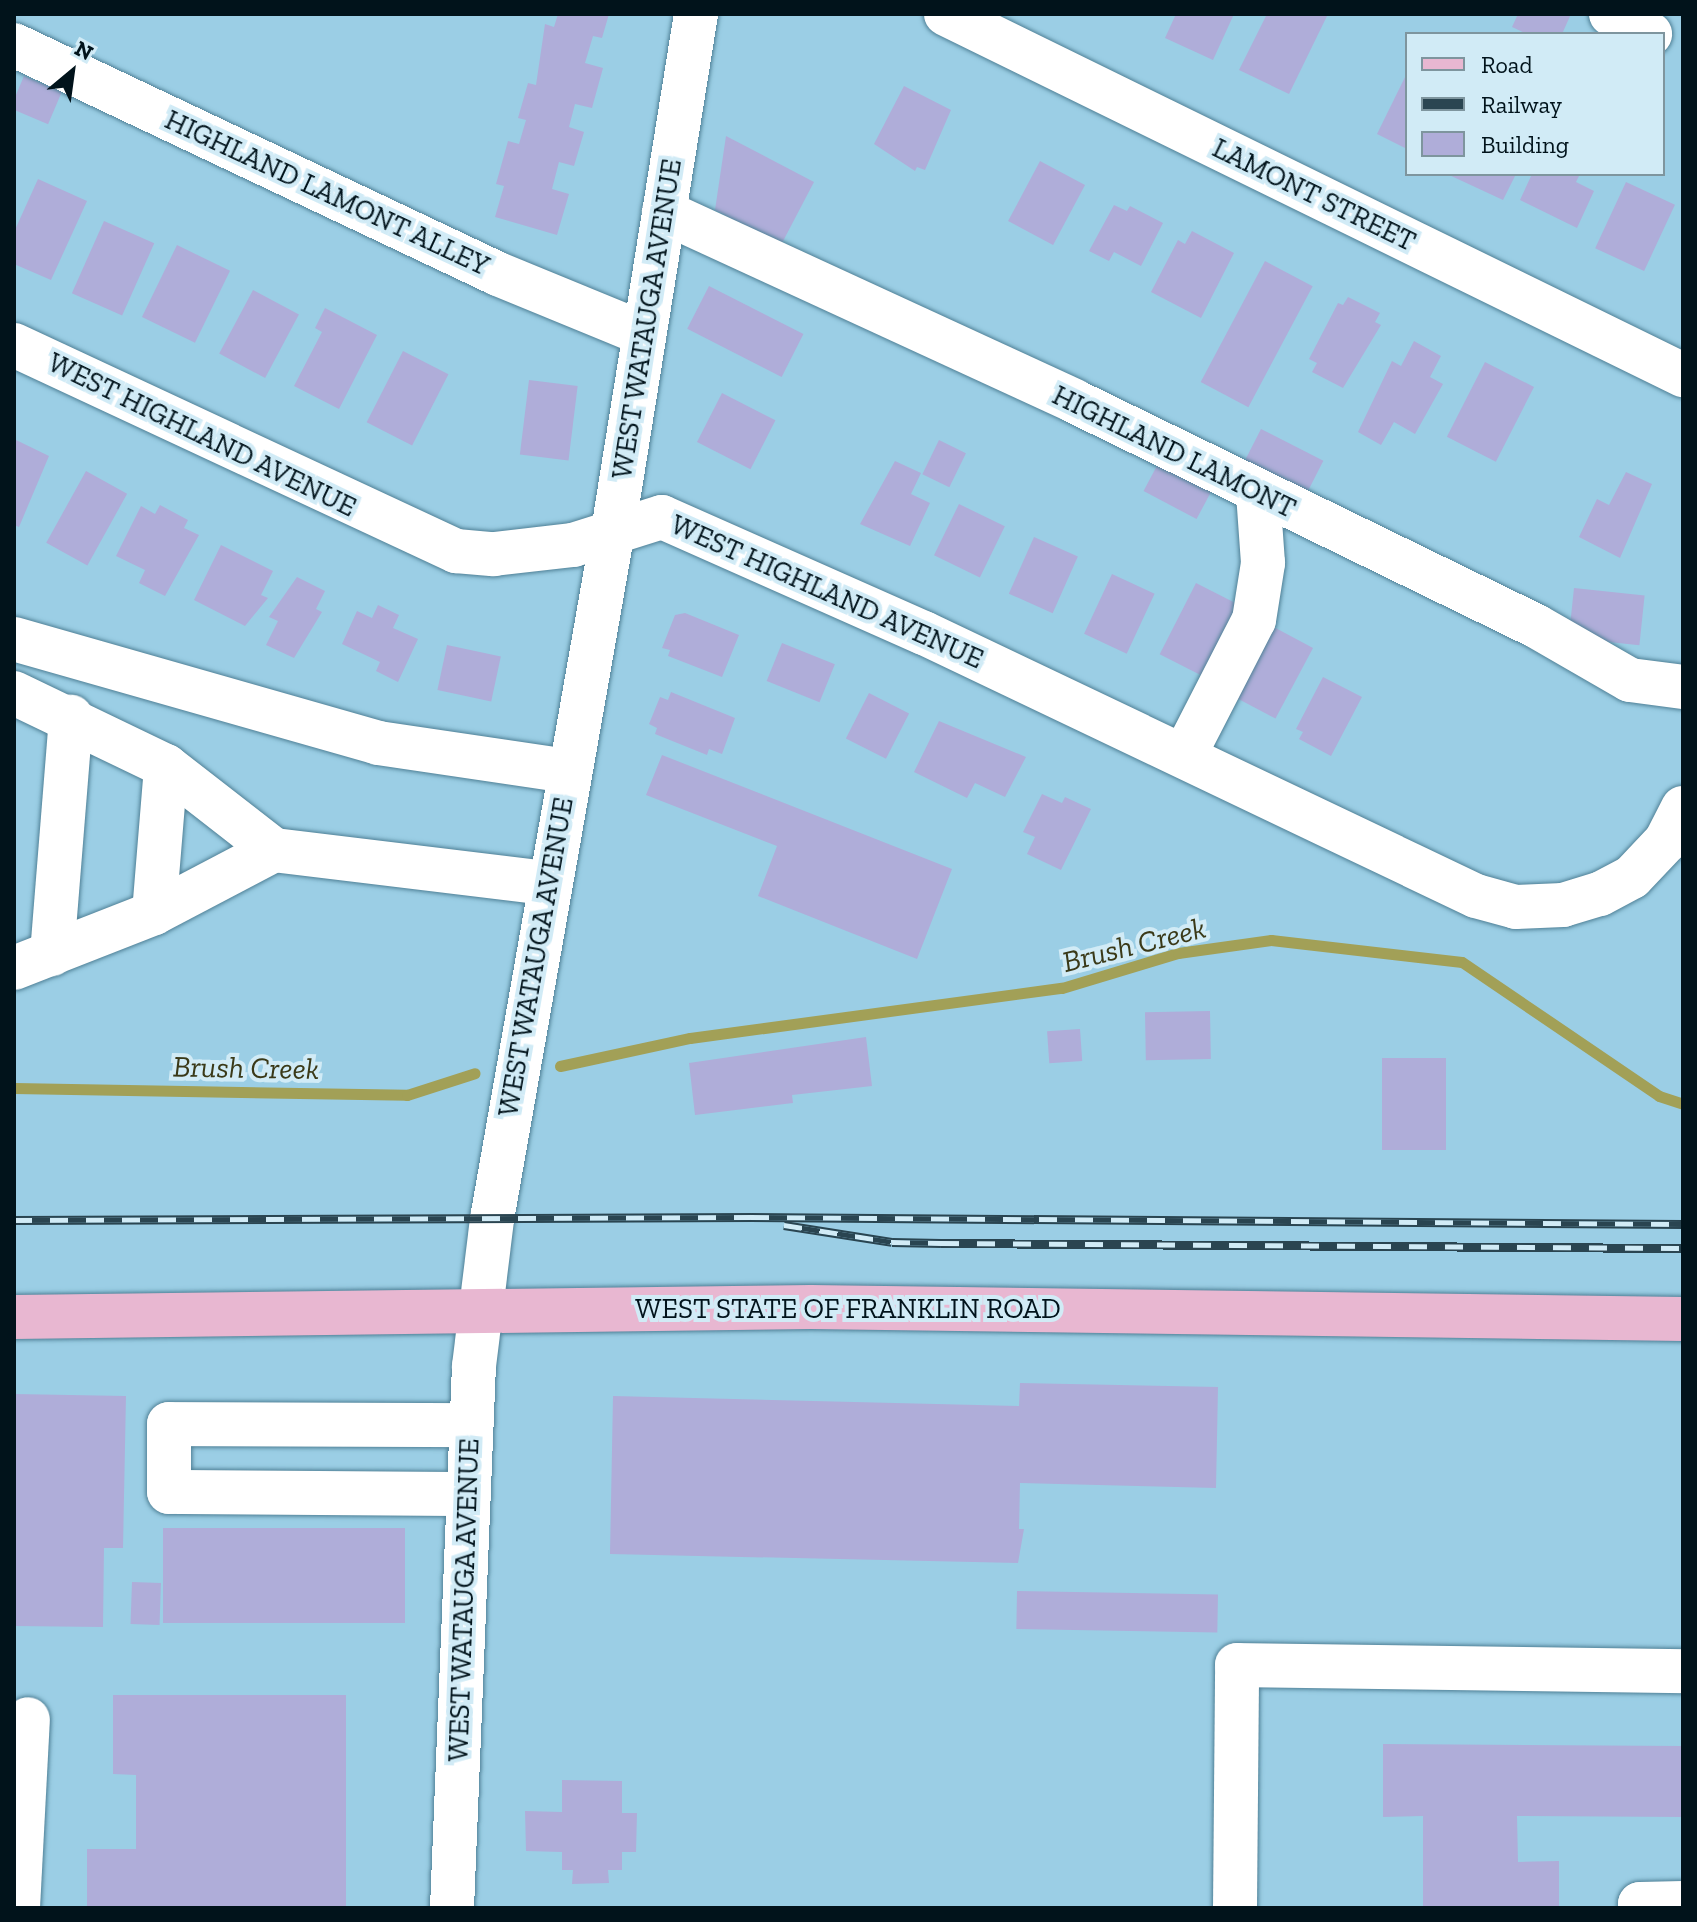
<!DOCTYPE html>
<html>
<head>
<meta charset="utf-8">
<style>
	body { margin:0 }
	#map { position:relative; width:1697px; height:1922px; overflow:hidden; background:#9bcee5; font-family:"Zilla Slab",serif }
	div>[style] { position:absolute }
	.stream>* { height:11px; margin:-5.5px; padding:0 5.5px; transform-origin:5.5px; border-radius:5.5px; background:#a2a057 }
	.building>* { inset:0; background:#afadd9; transform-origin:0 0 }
	.roads { filter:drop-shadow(0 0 2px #4f8096) drop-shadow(0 0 2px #4f8096) }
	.minor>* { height:44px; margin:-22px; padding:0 22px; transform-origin:22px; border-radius:22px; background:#fff }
	.major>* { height:44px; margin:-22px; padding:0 22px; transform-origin:22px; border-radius:22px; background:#e8b7d1 }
	.rail>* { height:9px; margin-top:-4.5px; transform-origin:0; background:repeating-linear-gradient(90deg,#d1ebf6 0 18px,#2a4551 0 36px); box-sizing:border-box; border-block:2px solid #2a4551 }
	span { translate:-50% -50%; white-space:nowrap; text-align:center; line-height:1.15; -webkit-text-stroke:8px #d1ebf6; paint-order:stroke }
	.street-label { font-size:28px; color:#01131b }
	.water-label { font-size:30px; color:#3a3918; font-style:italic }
	.frame { position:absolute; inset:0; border:16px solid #01131b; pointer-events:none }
	.legend { position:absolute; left:1405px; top:32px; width:260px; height:144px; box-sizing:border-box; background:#d1ebf6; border:2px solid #7e959e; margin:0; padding:10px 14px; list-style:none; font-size:24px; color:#01131b }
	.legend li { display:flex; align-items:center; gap:16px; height:40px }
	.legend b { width:40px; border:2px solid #7e959e }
	.north { position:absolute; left:32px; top:32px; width:80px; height:80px; -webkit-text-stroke:6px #d1ebf6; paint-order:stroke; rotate:29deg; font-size:22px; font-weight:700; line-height:32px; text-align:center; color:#01131b }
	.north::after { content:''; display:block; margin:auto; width:28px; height:36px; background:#01131b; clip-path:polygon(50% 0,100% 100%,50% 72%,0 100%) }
</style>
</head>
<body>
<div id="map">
	<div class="stream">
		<div style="left:560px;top:1066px;width:133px;rotate:-12.2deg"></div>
		<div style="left:690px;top:1038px;width:375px;rotate:-7.7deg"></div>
		<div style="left:1062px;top:988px;width:121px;rotate:-16.8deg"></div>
		<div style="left:1178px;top:953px;width:94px;rotate:-8deg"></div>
		<div style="left:1271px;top:940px;width:192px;rotate:6.6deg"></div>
		<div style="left:1462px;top:962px;width:238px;rotate:34.2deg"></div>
		<div style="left:1659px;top:1096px;width:25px;rotate:18deg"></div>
		<div style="left:14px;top:1088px;width:393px;rotate:1deg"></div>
		<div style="left:407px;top:1095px;width:71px;rotate:-17.9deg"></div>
	</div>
	<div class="building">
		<div style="clip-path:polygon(558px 14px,609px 14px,602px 38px,593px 36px,585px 63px,603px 68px,592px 108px,575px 104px,569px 127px,584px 132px,574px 166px,559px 162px,552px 189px,569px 194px,557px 235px,495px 217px,504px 186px,496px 184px,508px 141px,519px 144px,526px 120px,518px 118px,528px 83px,536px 85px,545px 24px,554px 27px)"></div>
		<div style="clip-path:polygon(1176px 14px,1234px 14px,1213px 60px,1165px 38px)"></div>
		<div style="clip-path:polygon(1267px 14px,1328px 14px,1289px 94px,1239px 70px)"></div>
		<div style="clip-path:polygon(1518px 14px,1571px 14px,1562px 34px,1527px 34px,1512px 27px)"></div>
		<div style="clip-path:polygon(1407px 73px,1407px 149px,1377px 134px)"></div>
		<div style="left:24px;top:76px;width:41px;height:35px;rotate:23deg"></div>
		<div style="clip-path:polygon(904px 86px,951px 110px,925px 170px,917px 167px,915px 171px,874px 144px)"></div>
		<div style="clip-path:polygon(726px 136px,814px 182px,781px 245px,715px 210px)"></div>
		<div style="left:1040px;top:161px;width:51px;height:68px;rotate:28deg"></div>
		<div style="clip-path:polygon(1447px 174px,1516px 174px,1503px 200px)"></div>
		<div style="clip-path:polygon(1532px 174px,1580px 174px,1576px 182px,1594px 191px,1577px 228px,1520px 200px)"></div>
		<div style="clip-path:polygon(38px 179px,87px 201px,51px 280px,14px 264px,14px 232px)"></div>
		<div style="left:1626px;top:182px;width:54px;height:73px;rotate:25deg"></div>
		<div style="clip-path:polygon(1114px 205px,1127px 211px,1130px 206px,1163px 223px,1141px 266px,1114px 252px,1109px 261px,1089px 251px)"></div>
		<div style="left:104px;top:221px;width:55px;height:79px;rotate:24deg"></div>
		<div style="clip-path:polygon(1192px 231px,1234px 253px,1201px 318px,1151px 292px,1178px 240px,1185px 244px)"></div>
		<div style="left:177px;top:245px;width:59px;height:80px;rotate:26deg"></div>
		<div style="left:1265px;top:261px;width:54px;height:137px;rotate:28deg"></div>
		<div style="left:709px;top:286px;width:106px;height:48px;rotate:27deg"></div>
		<div style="left:253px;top:290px;width:52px;height:72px;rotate:28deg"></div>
		<div style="clip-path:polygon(1348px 297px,1380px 313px,1375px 322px,1381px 325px,1343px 388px,1312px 372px,1317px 363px,1309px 359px,1338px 303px,1343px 305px)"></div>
		<div style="clip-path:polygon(325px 308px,377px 335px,339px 409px,294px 386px,322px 332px,315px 328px)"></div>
		<div style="clip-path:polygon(1414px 341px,1441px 356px,1430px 377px,1443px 384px,1415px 434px,1394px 422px,1381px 445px,1358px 432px,1392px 361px,1401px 366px)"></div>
		<div style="left:403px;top:351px;width:51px;height:80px;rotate:27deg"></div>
		<div style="left:1485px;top:362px;width:55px;height:84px;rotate:27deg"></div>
		<div style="left:529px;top:380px;width:49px;height:75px;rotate:7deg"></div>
		<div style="left:722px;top:393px;width:60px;height:55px;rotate:27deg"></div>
		<div style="left:1261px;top:429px;width:70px;height:43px;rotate:27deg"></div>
		<div style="clip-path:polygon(14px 439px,49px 456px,19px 527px,14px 525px)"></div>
		<div style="left:939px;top:440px;width:30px;height:38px;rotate:26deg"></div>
		<div style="left:1160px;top:460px;width:60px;height:35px;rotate:28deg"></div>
		<div style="clip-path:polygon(895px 461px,921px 473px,911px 494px,930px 503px,910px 546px,860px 524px)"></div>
		<div style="left:86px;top:471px;width:47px;height:82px;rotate:29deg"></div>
		<div style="clip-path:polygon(1626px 472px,1652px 484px,1620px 558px,1579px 537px,1597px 499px,1609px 505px)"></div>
		<div style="left:959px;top:504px;width:51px;height:57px;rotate:26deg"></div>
		<div style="clip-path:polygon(160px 505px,188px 520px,184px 528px,199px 535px,165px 596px,139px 583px,145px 570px,116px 556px,141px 506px,155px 514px)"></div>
		<div style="left:1034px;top:537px;width:48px;height:62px;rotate:24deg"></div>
		<div style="clip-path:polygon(221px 545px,273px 571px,261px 595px,268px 598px,245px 626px,194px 600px)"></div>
		<div style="left:1112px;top:574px;width:47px;height:66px;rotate:25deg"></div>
		<div style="clip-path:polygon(297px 577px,325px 591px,316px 609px,322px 612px,294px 658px,266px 645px,278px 621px,269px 617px)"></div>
		<div style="left:1196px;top:583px;width:53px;height:80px;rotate:27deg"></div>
		<div style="left:1574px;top:588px;width:71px;height:50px;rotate:6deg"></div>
		<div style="clip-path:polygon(378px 605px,399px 615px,393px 628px,418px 639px,398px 682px,376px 671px,380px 662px,342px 644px,357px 611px,372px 618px)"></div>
		<div style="clip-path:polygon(685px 613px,739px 635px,722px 677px,668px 656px,670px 650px,662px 648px,675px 615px)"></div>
		<div style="left:1268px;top:624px;width:51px;height:80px;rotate:28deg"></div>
		<div style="left:782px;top:643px;width:57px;height:41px;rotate:22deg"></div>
		<div style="left:447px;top:645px;width:55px;height:46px;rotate:12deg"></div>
		<div style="clip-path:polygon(1323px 677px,1362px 697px,1331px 756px,1299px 739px,1303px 732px,1296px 729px)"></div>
		<div style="clip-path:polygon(671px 692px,735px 718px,722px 754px,709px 749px,707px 755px,655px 734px,657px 728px,649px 724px,660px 697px,668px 700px)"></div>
		<div style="left:869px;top:693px;width:45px;height:51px;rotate:27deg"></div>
		<div style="clip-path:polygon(939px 721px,1026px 757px,1005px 797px,975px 783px,967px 798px,914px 772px)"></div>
		<div style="clip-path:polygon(662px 755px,952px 869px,917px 959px,758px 896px,777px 846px,646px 795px)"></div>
		<div style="clip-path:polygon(1042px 794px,1062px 803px,1065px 797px,1091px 809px,1061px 870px,1027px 854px,1035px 837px,1023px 832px)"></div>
		<div style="left:1210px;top:1011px;width:48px;height:65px;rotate:89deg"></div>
		<div style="left:1080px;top:1029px;width:32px;height:33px;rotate:86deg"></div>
		<div style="clip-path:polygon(866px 1037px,872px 1086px,792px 1095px,793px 1103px,695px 1115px,689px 1063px)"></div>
		<div style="left:1382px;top:1058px;width:64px;height:92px"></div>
		<div style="clip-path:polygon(1020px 1383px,1218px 1387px,1216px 1488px,1020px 1483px,1019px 1529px,1024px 1529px,1018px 1563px,610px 1554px,613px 1396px,1019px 1406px)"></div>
		<div style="clip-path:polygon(14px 1394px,126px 1396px,123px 1548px,104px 1548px,103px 1627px,14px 1626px)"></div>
		<div style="left:163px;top:1528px;width:242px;height:95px"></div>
		<div style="left:132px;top:1582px;width:29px;height:42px;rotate:2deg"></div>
		<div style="left:1017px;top:1591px;width:201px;height:38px;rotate:1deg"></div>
		<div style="clip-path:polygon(113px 1695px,346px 1695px,346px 1908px,87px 1908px,87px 1849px,136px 1849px,136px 1775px,113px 1774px)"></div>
		<div style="clip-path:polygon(1383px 1744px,1683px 1746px,1683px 1817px,1517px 1816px,1518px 1862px,1559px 1861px,1559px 1908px,1423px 1908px,1423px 1816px,1383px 1817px)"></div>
		<div style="clip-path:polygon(562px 1780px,622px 1781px,622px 1813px,637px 1813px,636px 1852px,622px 1852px,622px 1870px,608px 1870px,609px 1883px,572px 1884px,573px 1870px,562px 1870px,562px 1852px,526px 1851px,525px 1811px,562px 1812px)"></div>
	</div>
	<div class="roads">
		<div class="minor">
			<div style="left:946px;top:14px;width:821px;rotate:26.1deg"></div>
			<div style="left:1611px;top:14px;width:44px;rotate:27.1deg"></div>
			<div style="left:14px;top:45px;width:535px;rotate:25.32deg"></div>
			<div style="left:498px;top:274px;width:158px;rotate:22.3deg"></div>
			<div style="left:664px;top:212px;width:451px;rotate:24.7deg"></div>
			<div style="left:1074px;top:401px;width:514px;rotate:25.97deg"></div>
			<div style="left:1536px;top:626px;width:108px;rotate:29.9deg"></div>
			<div style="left:1630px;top:680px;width:53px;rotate:7.5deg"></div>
			<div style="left:14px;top:345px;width:488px;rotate:25deg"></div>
			<div style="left:456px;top:551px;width:38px;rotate:5deg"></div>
			<div style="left:494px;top:554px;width:80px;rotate:-6.5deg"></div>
			<div style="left:573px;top:545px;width:93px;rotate:-17.5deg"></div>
			<div style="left:662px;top:517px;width:287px;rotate:23.9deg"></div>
			<div style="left:924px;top:633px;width:611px;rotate:25.48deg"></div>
			<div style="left:1476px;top:896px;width:41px;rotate:15.4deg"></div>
			<div style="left:1516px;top:907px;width:47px;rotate:-2.4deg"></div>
			<div style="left:1563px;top:905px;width:39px;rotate:-17deg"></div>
			<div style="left:1600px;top:894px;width:36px;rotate:-28deg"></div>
			<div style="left:1632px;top:877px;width:50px;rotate:-46.6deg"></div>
			<div style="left:1666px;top:841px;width:37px;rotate:-63deg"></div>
			<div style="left:14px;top:639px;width:379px;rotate:15.9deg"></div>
			<div style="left:378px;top:743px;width:192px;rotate:8.4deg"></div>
			<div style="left:14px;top:693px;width:169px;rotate:25.7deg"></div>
			<div style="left:166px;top:766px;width:137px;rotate:37.9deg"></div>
			<div style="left:274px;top:850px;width:276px;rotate:6.9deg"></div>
			<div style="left:1184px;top:756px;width:153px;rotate:-62.8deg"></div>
			<div style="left:1254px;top:620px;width:58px;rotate:-81deg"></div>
			<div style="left:1263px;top:563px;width:70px;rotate:-94.1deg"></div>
			<div style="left:154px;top:913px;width:147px;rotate:-85.3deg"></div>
			<div style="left:52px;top:954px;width:238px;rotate:-85.4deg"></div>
			<div style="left:14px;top:968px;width:150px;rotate:-21.4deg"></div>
			<div style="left:154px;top:913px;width:136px;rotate:-27.7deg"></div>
			<div style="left:469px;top:1494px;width:300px;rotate:-179.6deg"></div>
			<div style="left:169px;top:1492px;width:68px;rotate:-90deg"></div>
			<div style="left:169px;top:1424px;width:302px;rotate:0.2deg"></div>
			<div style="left:18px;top:1908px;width:189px;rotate:-87deg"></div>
			<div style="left:452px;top:1908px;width:542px;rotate:-87.68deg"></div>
			<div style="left:474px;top:1366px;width:148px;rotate:-83deg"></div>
			<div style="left:492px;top:1219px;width:699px;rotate:-80.03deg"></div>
			<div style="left:613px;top:531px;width:524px;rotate:-80.88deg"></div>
			<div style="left:1235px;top:1908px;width:243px;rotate:-89.5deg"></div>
			<div style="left:1237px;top:1665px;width:446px;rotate:0.8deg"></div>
			<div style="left:1640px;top:1908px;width:4px;rotate:-90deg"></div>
			<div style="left:1640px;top:1904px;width:43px;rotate:-1.3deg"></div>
		</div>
		<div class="major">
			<div style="left:14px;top:1317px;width:797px;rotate:-0.72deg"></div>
			<div style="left:811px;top:1307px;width:872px;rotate:0.79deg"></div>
		</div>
	</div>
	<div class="rail">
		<div style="left:14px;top:1220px;width:737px;rotate:-0.23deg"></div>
		<div style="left:751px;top:1217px;width:932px;rotate:0.43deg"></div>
		<div style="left:784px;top:1225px;width:109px;rotate:8.9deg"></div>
		<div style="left:892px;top:1242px;width:49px;rotate:1.2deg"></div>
		<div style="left:941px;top:1243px;width:742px;rotate:0.39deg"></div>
	</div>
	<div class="street-label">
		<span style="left:327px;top:193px;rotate:25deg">HIGHLAND LAMONT ALLEY</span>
		<span style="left:1314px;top:195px;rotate:26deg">LAMONT STREET</span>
		<span style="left:647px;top:319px;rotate:-81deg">WEST WATAUGA AVENUE</span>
		<span style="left:202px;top:435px;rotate:26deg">WEST HIGHLAND AVENUE</span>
		<span style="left:1174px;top:452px;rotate:26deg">HIGHLAND LAMONT</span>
		<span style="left:827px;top:592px;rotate:24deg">WEST HIGHLAND AVENUE</span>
		<span style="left:536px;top:957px;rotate:-80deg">WEST WATAUGA AVENUE</span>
		<span style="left:848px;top:1309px">WEST STATE OF FRANKLIN ROAD</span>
		<span style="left:464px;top:1600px;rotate:-88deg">WEST WATAUGA AVENUE</span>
	</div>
	<div class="water-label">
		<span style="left:1134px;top:945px;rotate:-14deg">Brush Creek</span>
		<span style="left:246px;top:1068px;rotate:1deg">Brush Creek</span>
	</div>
	<div class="frame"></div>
	<ul class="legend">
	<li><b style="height:10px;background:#e8b7d1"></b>Road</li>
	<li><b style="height:10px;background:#2a4551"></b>Railway</li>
	<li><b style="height:22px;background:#afadd9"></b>Building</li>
	</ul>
	<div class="north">N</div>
</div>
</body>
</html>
